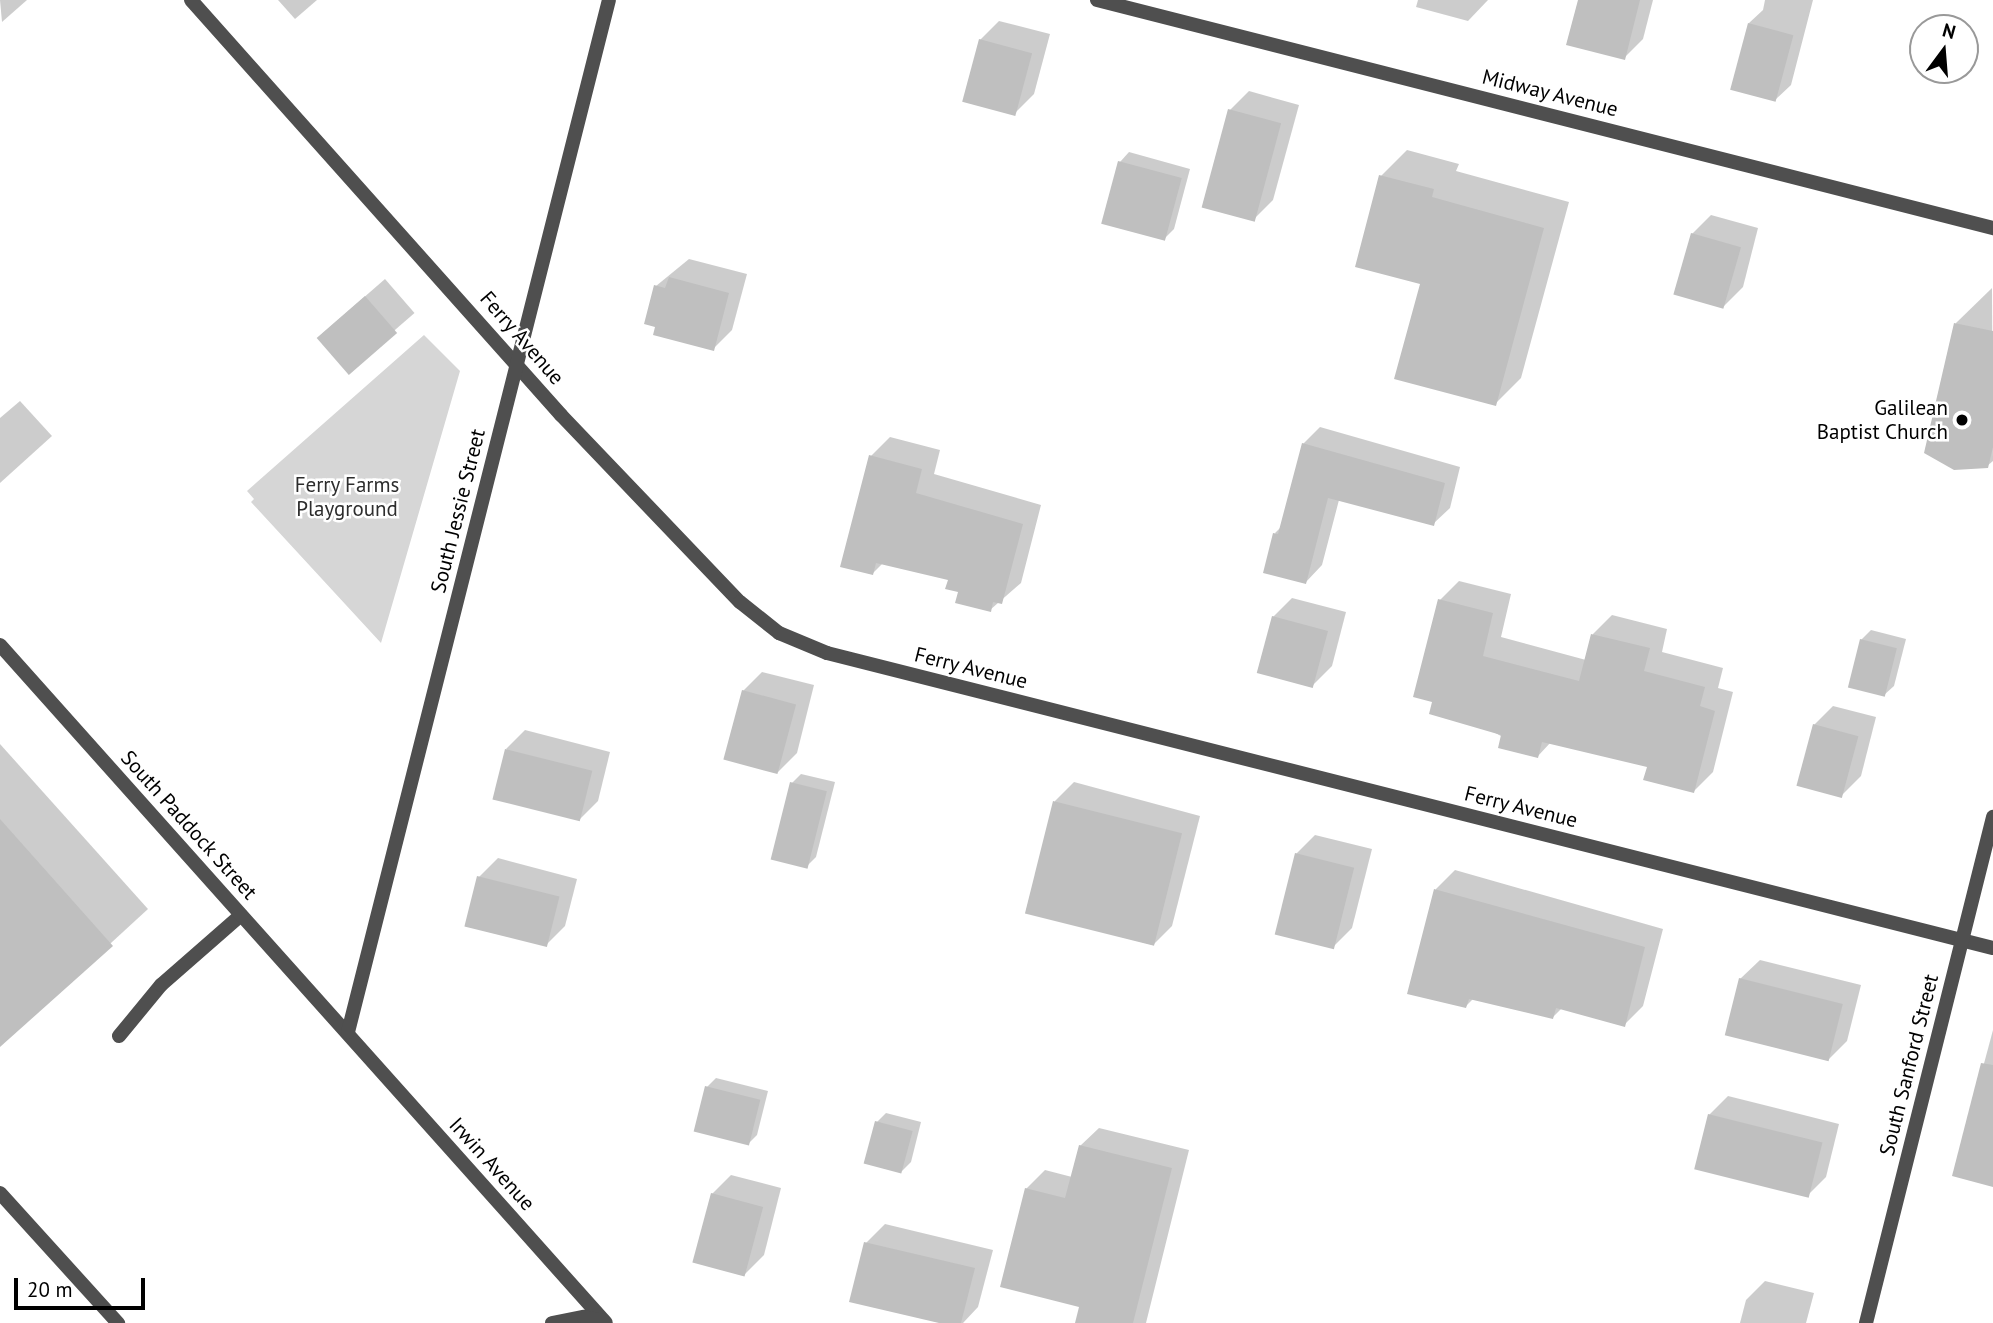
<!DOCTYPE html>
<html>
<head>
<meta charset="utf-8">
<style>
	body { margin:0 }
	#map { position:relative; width:1993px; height:1323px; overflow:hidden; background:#fff; font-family:"PT Sans",sans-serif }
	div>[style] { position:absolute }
	.green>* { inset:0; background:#d6d6d6 }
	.shadow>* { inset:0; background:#0003; transform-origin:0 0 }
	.building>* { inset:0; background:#bfbfbf; transform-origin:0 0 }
	.lane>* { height:14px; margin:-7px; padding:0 7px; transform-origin:7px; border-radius:7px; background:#4f4f4f }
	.street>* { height:14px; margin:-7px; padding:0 7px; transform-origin:7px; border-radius:7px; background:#4f4f4f }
	.dots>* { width:19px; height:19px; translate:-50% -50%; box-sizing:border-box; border:4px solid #fff; border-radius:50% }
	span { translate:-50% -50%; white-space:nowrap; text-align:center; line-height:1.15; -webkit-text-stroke:5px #fff; paint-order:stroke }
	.street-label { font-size:21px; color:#000 }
	.poi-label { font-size:21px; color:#000 }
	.right { translate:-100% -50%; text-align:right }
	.park-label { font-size:21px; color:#2d2d2d }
	.north { position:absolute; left:1909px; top:14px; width:70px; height:70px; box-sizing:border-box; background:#fff; border:2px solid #999; border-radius:50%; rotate:16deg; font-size:19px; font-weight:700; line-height:28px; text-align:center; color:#000 }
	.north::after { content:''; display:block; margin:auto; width:24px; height:32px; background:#000; clip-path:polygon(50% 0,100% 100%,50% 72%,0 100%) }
	.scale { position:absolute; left:14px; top:1278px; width:131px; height:32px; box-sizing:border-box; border:4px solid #000; border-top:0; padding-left:9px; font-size:21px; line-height:24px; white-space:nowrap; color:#000; -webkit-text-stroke:5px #fff; paint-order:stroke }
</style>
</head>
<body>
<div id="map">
	<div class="green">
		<div style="clip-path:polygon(424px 335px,460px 371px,381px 643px,251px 502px,254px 499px,247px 491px)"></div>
	</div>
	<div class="shadow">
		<div style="clip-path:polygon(0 0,27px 0,2px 22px)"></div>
		<div style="clip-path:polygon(278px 0,317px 0,295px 19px)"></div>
		<div style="clip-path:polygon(1418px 0,1488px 0,1468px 21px,1416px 7px)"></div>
		<div style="clip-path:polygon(1580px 0,1653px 0,1643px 39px,1624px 58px)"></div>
		<div style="clip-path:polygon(1765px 0,1813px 0,1791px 85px,1775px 100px,1749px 23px,1763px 10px)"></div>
		<div style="clip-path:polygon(999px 21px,1050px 34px,1034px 94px,1015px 113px,980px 40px)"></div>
		<div style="clip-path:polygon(1249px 91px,1299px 105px,1273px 200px,1254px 219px,1230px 110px)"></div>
		<div style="clip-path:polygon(1407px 150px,1459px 164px,1456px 171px,1569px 202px,1521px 378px,1495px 404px,1422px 282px,1381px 176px)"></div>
		<div style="clip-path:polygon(1129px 152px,1190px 169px,1174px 229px,1165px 238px,1120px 162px)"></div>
		<div style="clip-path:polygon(1711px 215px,1758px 228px,1743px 287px,1724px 306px,1692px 234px)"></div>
		<div style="clip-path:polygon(689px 259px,747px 274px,732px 330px,713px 349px,656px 286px)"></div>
		<div style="left:385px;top:279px;width:45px;height:89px;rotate:49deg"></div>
		<div style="clip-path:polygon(1992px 288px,1993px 461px,1987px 466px,1956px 323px)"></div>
		<div style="clip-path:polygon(20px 401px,52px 436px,0 483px,0 418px)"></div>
		<div style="clip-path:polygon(1320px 427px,1460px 467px,1450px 508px,1433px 524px,1339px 500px,1322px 565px,1306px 582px,1275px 533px,1282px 526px,1303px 444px)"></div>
		<div style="clip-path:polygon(890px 437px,940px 450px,934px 474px,1041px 505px,1021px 583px,990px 610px,950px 579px,883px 563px,873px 573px,871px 456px)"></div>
		<div style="clip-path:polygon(1459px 581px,1511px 594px,1501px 637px,1586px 660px,1593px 634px,1612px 615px,1667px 629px,1662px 652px,1723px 668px,1718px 688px,1733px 692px,1713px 772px,1694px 791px,1649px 766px,1551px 742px,1538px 756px,1434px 700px,1440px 600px)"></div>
		<div style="clip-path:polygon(1292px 598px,1346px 612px,1332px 666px,1313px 685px,1273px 617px)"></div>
		<div style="clip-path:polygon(1871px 630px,1906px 639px,1894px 686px,1884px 695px,1861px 640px)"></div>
		<div style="clip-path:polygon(762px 672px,814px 685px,797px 753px,778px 772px,743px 691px)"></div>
		<div style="clip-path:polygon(1833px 706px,1876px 717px,1861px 776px,1842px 795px,1814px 725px)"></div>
		<div style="clip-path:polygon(525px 730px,610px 752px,598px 801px,579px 820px,506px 749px)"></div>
		<div style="clip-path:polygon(0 744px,148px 909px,0 1045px)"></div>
		<div style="clip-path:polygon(801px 774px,835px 782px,816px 857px,807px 866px,792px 783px)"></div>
		<div style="clip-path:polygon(1074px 782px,1200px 816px,1172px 926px,1153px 945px,1026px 911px,1055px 801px)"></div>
		<div style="clip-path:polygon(1315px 835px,1372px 849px,1352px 928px,1333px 947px,1296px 854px)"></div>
		<div style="clip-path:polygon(498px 858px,577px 879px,565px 926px,546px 945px,479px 877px)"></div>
		<div style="clip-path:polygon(1455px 870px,1663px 929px,1643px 1006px,1624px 1025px,1562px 1008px,1552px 1018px,1474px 998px,1466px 1006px,1409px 992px,1436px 889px)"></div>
		<div style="clip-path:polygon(1760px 960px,1861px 985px,1847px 1041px,1828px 1060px,1740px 979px)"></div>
		<div style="clip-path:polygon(1993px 1030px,1993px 1185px,1954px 1175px)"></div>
		<div style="clip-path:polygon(716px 1078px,768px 1091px,757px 1135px,748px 1144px,707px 1087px)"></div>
		<div style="clip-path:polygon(1728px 1096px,1839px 1124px,1826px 1177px,1807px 1196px,1709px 1115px)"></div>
		<div style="clip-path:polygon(886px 1113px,921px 1122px,911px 1162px,902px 1171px,877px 1122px)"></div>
		<div style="clip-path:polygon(1099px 1128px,1189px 1150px,1146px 1323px,1077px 1323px,1081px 1306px,1026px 1189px,1045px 1170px,1072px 1177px,1080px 1146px)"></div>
		<div style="clip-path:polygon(731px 1175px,781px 1188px,764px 1255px,745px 1274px,712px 1194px)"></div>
		<div style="clip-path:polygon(885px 1224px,993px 1250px,978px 1307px,963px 1323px,945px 1323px,866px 1243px)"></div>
		<div style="clip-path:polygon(1765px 1281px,1814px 1293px,1806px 1323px,1740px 1323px,1746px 1300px)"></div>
	</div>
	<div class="building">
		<div style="clip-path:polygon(1578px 0,1640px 0,1625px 60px,1566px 45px)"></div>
		<div style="left:1748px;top:23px;width:47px;height:69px;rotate:15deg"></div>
		<div style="left:979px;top:39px;width:55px;height:65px;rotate:15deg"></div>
		<div style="left:1228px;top:109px;width:55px;height:102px;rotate:15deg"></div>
		<div style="left:1118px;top:161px;width:66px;height:65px;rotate:15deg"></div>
		<div style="clip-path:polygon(1379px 175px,1434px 189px,1432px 197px,1544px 228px,1496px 406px,1394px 379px,1420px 284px,1355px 267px)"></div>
		<div style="left:1691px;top:233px;width:52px;height:64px;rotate:16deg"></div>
		<div style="clip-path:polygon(669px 277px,729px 293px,714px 351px,653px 335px,655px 327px,644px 324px,654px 285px,665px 288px)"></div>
		<div style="left:365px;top:296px;width:49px;height:64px;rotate:49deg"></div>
		<div style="clip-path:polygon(1954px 323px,1993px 331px,1993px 447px,1988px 468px,1954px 470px,1924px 453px)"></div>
		<div style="clip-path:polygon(1302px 443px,1445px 483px,1434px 526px,1328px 498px,1306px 584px,1263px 573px,1273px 533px,1278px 534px)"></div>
		<div style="clip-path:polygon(869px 455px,922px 469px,916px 493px,1023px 524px,1002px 604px,993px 602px,991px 612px,955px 603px,958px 592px,945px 589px,948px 580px,876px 563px,873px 575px,840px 567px)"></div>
		<div style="clip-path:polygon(1438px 599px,1493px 613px,1483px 656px,1579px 681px,1591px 634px,1650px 648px,1644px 671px,1705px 687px,1700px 706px,1715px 711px,1694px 793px,1643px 780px,1647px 767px,1542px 742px,1538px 758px,1498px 748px,1501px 735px,1429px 714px,1432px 702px,1413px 697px)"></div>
		<div style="left:1272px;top:616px;width:58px;height:59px;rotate:15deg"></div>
		<div style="left:1860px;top:639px;width:38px;height:50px;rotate:14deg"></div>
		<div style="left:742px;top:690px;width:56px;height:72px;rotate:15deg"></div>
		<div style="left:1813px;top:724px;width:47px;height:64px;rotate:15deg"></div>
		<div style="left:505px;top:749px;width:90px;height:52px;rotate:14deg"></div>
		<div style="left:790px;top:782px;width:38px;height:80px;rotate:14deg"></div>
		<div style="left:1053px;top:801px;width:133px;height:116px;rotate:14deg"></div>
		<div style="clip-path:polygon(0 819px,113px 946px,0 1047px)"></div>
		<div style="left:1295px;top:853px;width:61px;height:84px;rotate:14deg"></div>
		<div style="left:477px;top:876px;width:85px;height:52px;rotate:14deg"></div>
		<div style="clip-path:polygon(1434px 889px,1645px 947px,1625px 1027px,1556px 1008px,1553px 1019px,1469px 999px,1466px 1008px,1407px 994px)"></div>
		<div style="left:1739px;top:978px;width:107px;height:59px;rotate:14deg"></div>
		<div style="clip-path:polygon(1981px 1063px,1993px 1065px,1993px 1187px,1952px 1176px)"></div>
		<div style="left:705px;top:1086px;width:57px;height:47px;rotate:14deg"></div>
		<div style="left:1708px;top:1114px;width:118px;height:57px;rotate:14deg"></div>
		<div style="left:875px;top:1121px;width:39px;height:44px;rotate:15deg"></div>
		<div style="clip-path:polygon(1079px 1145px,1172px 1168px,1133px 1323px,1075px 1323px,1079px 1307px,1000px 1287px,1025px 1188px,1065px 1198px)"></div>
		<div style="left:711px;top:1193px;width:54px;height:72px;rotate:15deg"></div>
		<div style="clip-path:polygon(864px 1242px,975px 1268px,961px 1323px,939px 1323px,849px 1302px)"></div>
	</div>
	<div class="lane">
		<div style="left:119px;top:1036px;width:66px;rotate:-50.5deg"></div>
		<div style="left:161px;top:985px;width:106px;rotate:-41.2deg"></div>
		<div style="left:0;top:1193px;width:176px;rotate:47.8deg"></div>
	</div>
	<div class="street">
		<div style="left:191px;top:0;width:556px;rotate:48.28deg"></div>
		<div style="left:561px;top:415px;width:259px;rotate:46.3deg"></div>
		<div style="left:740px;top:602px;width:50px;rotate:38.5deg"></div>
		<div style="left:779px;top:633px;width:52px;rotate:22.6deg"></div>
		<div style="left:827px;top:653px;width:1203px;rotate:14.2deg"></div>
		<div style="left:1097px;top:0;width:925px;rotate:14.28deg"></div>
		<div style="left:0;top:645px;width:909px;rotate:48.21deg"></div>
		<div style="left:348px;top:1032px;width:1064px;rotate:-75.81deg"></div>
		<div style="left:552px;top:1323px;width:33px;rotate:-11deg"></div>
		<div style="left:584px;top:1317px;width:20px;rotate:11deg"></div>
		<div style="left:1866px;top:1323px;width:522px;rotate:-75.91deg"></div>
	</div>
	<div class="dots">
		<div style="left:1962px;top:420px;background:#000"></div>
	</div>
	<div class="street-label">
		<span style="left:1550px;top:93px;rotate:14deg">Midway Avenue</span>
		<span style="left:522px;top:338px;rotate:49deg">Ferry Avenue</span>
		<span style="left:458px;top:511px;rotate:-76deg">South Jessie Street</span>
		<span style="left:971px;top:668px;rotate:14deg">Ferry Avenue</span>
		<span style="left:1521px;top:807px;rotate:14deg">Ferry Avenue</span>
		<span style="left:189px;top:825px;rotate:48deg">South Paddock Street</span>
		<span style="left:1909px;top:1065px;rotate:-76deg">South Sanford Street</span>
		<span style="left:492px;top:1164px;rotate:48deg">Irwin Avenue</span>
	</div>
	<div class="poi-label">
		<span class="right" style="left:1948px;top:420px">Galilean<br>Baptist Church</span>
	</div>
	<div class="park-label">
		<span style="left:347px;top:497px">Ferry Farms<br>Playground</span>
	</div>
	<div class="north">N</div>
	<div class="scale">20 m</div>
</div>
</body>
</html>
